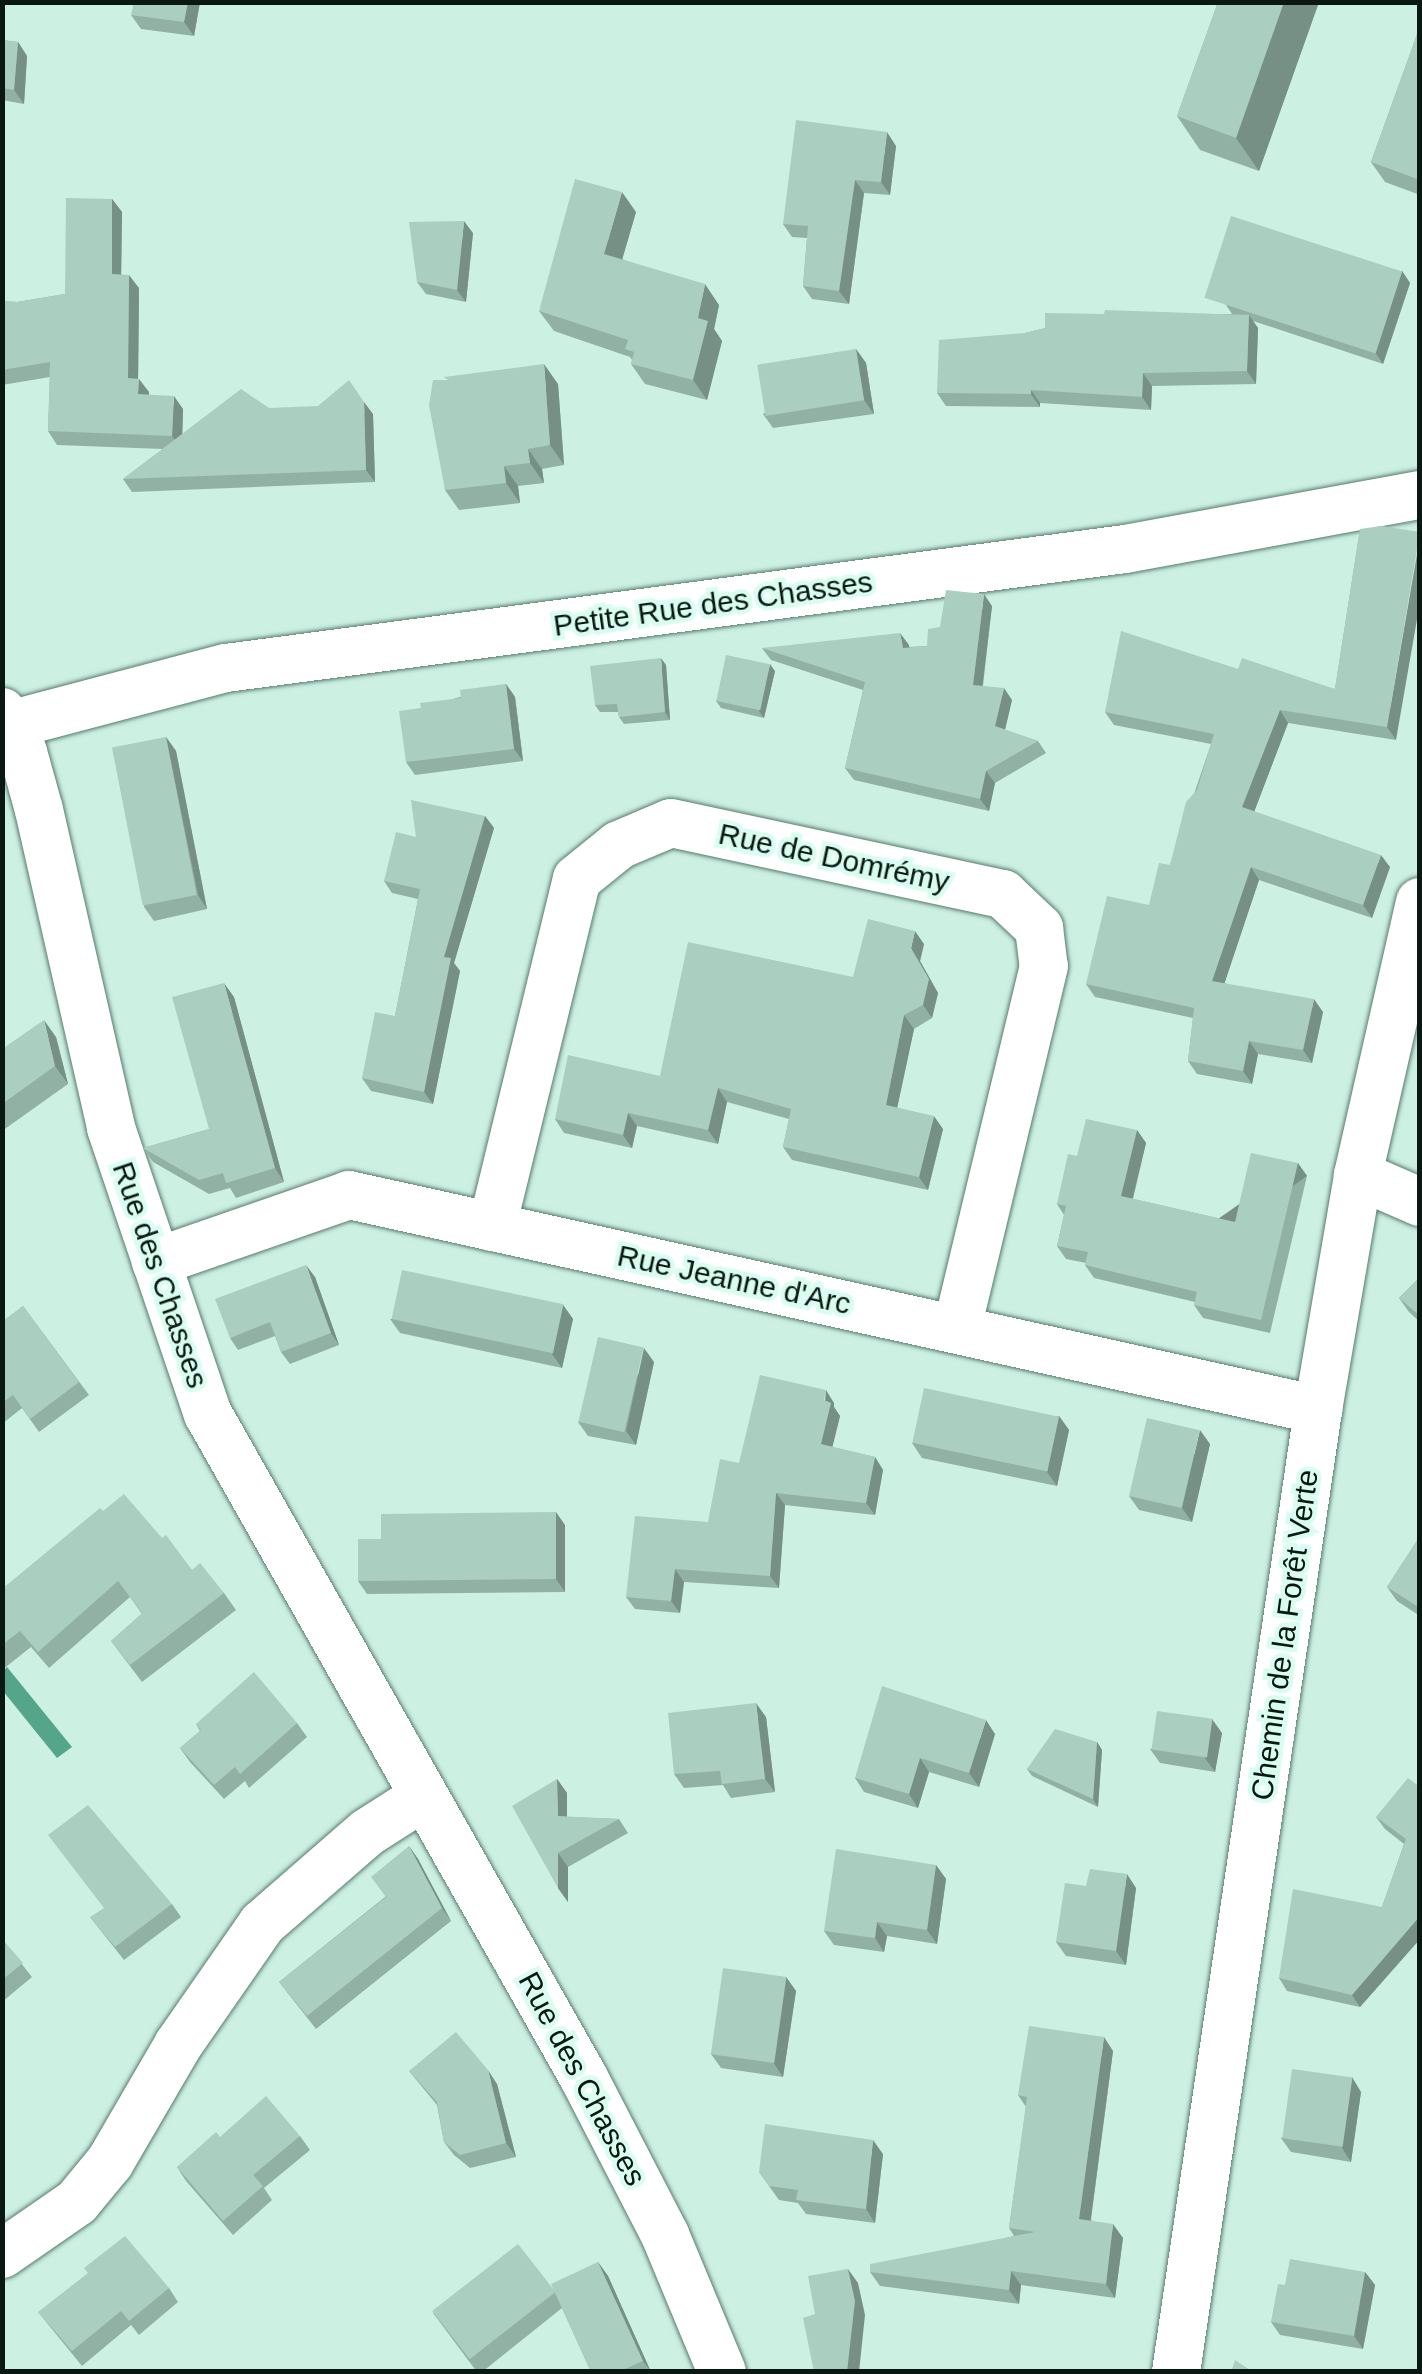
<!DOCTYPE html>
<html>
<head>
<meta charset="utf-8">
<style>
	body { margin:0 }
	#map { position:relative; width:1422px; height:2374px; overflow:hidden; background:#ccf1e3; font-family:Helvetica,sans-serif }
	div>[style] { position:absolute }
	.water>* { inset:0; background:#55a58b }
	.roads { filter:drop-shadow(0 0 2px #587a6d) drop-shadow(0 0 2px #587a6d) }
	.street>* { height:48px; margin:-24px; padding:0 24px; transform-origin:24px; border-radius:24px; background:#fff }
	.wall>* { inset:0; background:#92b1a5 }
	.shaded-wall>* { inset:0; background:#779086; transform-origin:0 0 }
	.building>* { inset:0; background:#aacec0; transform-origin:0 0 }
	span { translate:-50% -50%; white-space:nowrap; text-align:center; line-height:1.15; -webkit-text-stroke:9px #d9fef0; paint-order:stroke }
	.street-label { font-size:30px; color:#0a1713 }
	.frame { position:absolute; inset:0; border:5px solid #0a1713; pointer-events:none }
</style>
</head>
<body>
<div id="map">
	<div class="water">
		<div style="clip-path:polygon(7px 1667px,72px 1747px,57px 1758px,3px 1691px,3px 1671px)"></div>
	</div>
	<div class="roads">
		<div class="street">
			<div style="left:2px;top:712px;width:45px;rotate:62.3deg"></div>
			<div style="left:23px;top:752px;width:60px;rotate:74.6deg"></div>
			<div style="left:39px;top:810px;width:326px;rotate:77.2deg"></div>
			<div style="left:111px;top:1128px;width:302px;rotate:71.3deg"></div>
			<div style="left:208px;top:1414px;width:763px;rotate:60.48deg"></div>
			<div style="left:584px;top:2078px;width:177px;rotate:62.7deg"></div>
			<div style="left:665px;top:2235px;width:148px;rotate:67.4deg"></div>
			<div style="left:2px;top:727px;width:232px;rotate:-14.8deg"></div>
			<div style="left:226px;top:668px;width:907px;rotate:-7.54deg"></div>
			<div style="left:1125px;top:549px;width:300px;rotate:-10.4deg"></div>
			<div style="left:1358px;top:1175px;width:68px;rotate:23.5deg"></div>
			<div style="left:492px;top:1227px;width:358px;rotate:-76.3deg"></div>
			<div style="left:577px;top:879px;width:54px;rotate:-39deg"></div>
			<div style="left:619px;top:845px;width:56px;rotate:-22.9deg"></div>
			<div style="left:671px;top:823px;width:340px;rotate:12.1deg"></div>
			<div style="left:1003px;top:894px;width:50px;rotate:43.4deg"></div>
			<div style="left:1039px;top:928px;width:38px;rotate:83deg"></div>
			<div style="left:1044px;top:966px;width:373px;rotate:103.5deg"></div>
			<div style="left:156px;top:1262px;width:204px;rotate:-19.1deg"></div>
			<div style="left:349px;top:1195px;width:993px;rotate:12.51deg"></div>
			<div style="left:2px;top:2254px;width:91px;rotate:-34.7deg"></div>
			<div style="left:77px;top:2202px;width:52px;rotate:-50.5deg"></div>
			<div style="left:110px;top:2162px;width:135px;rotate:-59.8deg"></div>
			<div style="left:178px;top:2045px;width:147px;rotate:-55.2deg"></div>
			<div style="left:262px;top:1924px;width:140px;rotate:-41deg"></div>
			<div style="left:368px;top:1832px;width:65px;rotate:-32.5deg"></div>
			<div style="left:1176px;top:2372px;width:972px;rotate:-81.6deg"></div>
			<div style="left:1318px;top:1410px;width:238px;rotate:-80.3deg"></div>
			<div style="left:1358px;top:1175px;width:280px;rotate:-77.2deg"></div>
		</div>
	</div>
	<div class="wall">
		<div style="clip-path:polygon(200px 2px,194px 36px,141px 29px,131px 15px)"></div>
		<div style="clip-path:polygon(1218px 2px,1319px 2px,1259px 171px,1200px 150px,1177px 116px)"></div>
		<div style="clip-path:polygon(1420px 26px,1420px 195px,1385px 182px,1371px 162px)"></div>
		<div style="clip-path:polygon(2px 40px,18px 42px,27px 56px,24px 104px,2px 100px)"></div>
		<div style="clip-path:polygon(896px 146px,890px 195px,864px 193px,849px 304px,812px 299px,803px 286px,807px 238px,792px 237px,783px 224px)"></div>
		<div style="clip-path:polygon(112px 199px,122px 212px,121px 274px,139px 288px,138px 379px,149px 392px,148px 394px,183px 409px,182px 434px,269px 408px,373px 414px,375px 482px,132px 492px,123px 479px,163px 449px,57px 445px,48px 431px,50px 377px,2px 385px,2px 301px,17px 302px,65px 294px)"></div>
		<div style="clip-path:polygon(636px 212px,622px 259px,719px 305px,714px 329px,722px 341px,707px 400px,645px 384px,631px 364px,632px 360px,630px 357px,554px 331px,539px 311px)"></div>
		<div style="clip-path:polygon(473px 233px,466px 302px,426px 294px,417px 282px)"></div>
		<div style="clip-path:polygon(1402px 271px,1410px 283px,1383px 364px,1253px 321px,1258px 328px,1256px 384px,1152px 386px,1151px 410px,1040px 403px,1040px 407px,946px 406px,937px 393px,1025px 333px,1104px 314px,1232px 314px,1224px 302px)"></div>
		<div style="clip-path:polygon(856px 349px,866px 363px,874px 414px,773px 428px,763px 414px)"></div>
		<div style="clip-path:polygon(558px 384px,564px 465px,542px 469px,544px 483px,518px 486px,520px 503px,459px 510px,445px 490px)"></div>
		<div style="clip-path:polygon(1360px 529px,1396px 740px,1288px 723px,1254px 812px,1390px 867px,1372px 918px,1259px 880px,1224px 983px,1323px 1012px,1312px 1063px,1258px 1054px,1252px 1084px,1197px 1074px,1188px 1061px,1193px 1018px,1095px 997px,1086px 984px,1149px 905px,1170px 865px,1211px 744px,1114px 725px,1105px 712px,1238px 669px,1335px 689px)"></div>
		<div style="clip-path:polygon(992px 606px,983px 686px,1012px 700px,1005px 730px,1038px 741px,1046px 753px,995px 783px,989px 811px,854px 780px,845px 768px,863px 690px,771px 660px,762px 648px,909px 645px,909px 647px,927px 646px,940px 627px)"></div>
		<div style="clip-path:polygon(666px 665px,670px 720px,624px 724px,619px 717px,618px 712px,600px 712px,595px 705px)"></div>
		<div style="clip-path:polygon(775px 671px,764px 718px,721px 708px,716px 701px)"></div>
		<div style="clip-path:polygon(506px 684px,515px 697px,523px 761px,415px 775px,406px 762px,421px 708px)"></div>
		<div style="clip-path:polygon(166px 737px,176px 751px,207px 909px,154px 921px,144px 907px)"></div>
		<div style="clip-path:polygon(485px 816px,494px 828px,454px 963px,460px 971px,433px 1104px,371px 1091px,362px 1078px,395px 1016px,418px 899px,392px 893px,384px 881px,416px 837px)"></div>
		<div style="clip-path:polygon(924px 944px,920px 961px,938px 993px,932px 1018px,914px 1029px,897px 1108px,943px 1129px,928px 1190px,792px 1160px,783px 1147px,789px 1119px,727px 1102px,718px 1144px,637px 1126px,632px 1148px,564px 1133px,555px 1119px,660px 1076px,853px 977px)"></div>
		<div style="clip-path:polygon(234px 997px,284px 1182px,236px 1198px,230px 1188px,209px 1194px,153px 1162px,143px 1148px,209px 1129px)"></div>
		<div style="clip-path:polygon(56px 1037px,68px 1084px,2px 1131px,2px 1049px)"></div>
		<div style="clip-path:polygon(1137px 1130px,1146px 1143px,1133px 1199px,1235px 1222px,1307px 1176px,1270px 1333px,1203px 1318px,1194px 1305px,1195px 1302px,1094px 1278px,1085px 1265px,1086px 1263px,1066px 1259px,1057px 1246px,1064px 1215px,1057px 1204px,1077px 1156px)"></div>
		<div style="clip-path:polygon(315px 1277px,339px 1345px,290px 1364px,281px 1352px,275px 1336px,238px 1350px,230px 1338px)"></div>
		<div style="clip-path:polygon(1420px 1277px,1420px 1322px,1409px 1312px,1399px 1298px)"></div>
		<div style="clip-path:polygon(563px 1305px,573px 1319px,562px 1368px,400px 1333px,390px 1319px)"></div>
		<div style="clip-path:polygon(23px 1306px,89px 1395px,39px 1432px,22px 1408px,2px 1424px,2px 1322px)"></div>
		<div style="clip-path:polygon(654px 1362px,636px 1445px,588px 1436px,578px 1422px)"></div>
		<div style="clip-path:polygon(834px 1403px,834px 1407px,840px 1416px,832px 1447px,875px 1457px,883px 1470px,875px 1515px,785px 1505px,779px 1588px,684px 1582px,680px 1613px,635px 1609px,626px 1597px,708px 1522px,739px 1463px)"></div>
		<div style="clip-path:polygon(1059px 1416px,1069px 1430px,1057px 1486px,922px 1458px,912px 1443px)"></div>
		<div style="clip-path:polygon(1210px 1444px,1192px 1522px,1139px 1510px,1129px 1496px)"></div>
		<div style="clip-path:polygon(103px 1511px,162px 1538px,192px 1570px,224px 1593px,236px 1610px,142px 1682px,111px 1641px,142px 1614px,130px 1597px,49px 1668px,31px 1647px,2px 1670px,2px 1589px)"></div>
		<div style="clip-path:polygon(565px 1525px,565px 1592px,367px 1594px,358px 1581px,381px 1539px)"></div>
		<div style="clip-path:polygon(1420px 1536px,1420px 1616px,1397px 1601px,1387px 1587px)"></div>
		<div style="clip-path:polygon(766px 1717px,775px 1792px,731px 1798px,723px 1785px,684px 1788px,674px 1774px)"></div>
		<div style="clip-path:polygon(297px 1723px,307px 1737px,249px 1788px,245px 1781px,224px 1799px,190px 1762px,180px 1748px,200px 1731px,196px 1724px)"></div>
		<div style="clip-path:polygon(1222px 1733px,1215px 1772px,1160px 1763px,1150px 1749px)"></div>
		<div style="clip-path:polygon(995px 1734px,979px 1787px,929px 1772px,918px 1808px,864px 1792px,855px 1778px)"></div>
		<div style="clip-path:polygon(1097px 1742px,1102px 1750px,1098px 1807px,1032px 1776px,1027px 1769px)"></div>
		<div style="clip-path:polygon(557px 1779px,567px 1793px,567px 1817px,619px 1819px,628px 1833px,568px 1867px,568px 1902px,558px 1888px)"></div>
		<div style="clip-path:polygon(1420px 1787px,1420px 1939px,1360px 2007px,1287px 1991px,1279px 1978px,1382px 1907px,1404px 1844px,1385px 1829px,1376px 1817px)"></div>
		<div style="clip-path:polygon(409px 1846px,418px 1859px,451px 1921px,316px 2029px,279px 1982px,385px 1897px)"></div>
		<div style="clip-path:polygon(936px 1865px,946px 1879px,937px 1944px,887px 1936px,884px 1952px,834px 1945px,824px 1931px)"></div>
		<div style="clip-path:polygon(1086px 1886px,1136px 1888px,1126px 1965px,1066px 1956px,1056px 1942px)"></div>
		<div style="clip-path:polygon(172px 1904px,181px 1917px,124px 1960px,90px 1917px)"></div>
		<div style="clip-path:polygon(2px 1939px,32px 1977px,2px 2002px)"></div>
		<div style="clip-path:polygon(786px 1977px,796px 1991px,783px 2077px,721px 2068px,711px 2054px)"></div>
		<div style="clip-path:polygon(1113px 2051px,1091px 2220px,1123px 2238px,1115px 2298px,1021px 2285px,1019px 2304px,880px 2286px,870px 2272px,1014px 2236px,1009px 2228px,1026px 2107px,1018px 2095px)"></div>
		<div style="clip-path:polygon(409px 2071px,497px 2084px,516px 2157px,470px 2168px,454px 2155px,444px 2142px,437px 2105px)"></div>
		<div style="clip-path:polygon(1361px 2092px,1351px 2162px,1291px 2152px,1281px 2138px)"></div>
		<div style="clip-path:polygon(300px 2136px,310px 2150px,264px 2188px,272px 2200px,233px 2235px,186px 2181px,177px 2167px,220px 2137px)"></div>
		<div style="clip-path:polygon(883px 2154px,875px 2223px,806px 2214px,798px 2203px,779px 2200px,759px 2172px)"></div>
		<div style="clip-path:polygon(598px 2262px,608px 2276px,651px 2372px,591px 2372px,562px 2308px,482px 2372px,477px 2372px,433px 2313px,555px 2291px)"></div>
		<div style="clip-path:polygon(1365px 2272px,1375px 2285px,1363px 2349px,1280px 2335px,1271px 2322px,1285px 2285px)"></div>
		<div style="clip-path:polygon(169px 2288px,178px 2302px,139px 2335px,131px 2325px,82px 2366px,38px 2312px)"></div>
	</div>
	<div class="shaded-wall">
		<div style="clip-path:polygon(188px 2px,200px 2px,194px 36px,184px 22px)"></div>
		<div style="clip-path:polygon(1284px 2px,1319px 2px,1259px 171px,1236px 138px)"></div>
		<div style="clip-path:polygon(18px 42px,27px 56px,24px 104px,14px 90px)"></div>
		<div style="clip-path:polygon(887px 132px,896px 146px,890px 195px,881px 182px)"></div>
		<div style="clip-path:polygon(855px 180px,864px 193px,849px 304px,839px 291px)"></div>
		<div style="clip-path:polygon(622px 192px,636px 212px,618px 274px,604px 254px)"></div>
		<div style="clip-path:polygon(112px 199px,122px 212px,121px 288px,112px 274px)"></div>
		<div style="clip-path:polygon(464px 221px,473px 233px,466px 302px,457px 290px)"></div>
		<div style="clip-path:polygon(1402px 271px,1410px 283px,1383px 364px,1375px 352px)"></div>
		<div style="clip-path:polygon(129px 275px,139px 288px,138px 392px,128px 378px)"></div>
		<div style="clip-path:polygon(705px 284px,719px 305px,714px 329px,722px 341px,707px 400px,693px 380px,698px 318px)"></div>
		<div style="clip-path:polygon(1249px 315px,1258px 328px,1256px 384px,1247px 371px)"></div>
		<div style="clip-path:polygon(856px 349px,866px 363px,874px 414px,864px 400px)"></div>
		<div style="clip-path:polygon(544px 364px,558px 384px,564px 465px,550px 445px)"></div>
		<div style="clip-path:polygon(1143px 373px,1152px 386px,1151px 410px,1142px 397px)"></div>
		<div style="clip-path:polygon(139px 379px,149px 392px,148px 408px,138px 394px)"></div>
		<div style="clip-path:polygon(1031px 390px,1040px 403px,1040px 407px,1031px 394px)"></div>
		<div style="clip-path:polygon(174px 396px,183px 409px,182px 449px,172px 436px)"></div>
		<div style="clip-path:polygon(364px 402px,373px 414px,375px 482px,366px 470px)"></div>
		<div style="clip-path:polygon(528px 449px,542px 469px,544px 483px,530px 463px)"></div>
		<div style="clip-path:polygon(504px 466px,518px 486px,520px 503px,506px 483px)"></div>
		<div style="clip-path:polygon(1420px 537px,1420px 602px,1396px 740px,1387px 727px)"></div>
		<div style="clip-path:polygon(984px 594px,992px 606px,981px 697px,973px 685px)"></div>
		<div style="clip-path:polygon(900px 633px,909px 645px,911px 660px,903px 648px)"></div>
		<div style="clip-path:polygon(661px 658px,666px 665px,670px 720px,665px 712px)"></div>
		<div style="clip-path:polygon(770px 664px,775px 671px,764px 718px,759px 711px)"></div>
		<div style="clip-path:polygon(506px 684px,515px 697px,523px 761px,514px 749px)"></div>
		<div style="clip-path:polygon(1004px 688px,1012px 700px,1003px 738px,995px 726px)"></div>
		<div style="clip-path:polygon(1280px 710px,1288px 723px,1251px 820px,1242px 807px)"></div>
		<div style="clip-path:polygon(166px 737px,176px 751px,207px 909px,198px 895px)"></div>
		<div style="clip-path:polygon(986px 771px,995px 783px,989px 811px,980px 799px)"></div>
		<div style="clip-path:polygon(485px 816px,494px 828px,454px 963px,460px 971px,433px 1104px,424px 1092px,444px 957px)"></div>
		<div style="clip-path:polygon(1381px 855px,1390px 867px,1372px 918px,1363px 905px)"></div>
		<div style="clip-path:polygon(1251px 867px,1259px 880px,1221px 994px,1212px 981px)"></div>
		<div style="clip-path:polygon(915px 931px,924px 944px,920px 961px,938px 993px,932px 1018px,923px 1005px,911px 948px)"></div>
		<div style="clip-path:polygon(224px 983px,234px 997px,284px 1182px,275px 1168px)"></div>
		<div style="clip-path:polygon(1314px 999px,1323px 1012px,1312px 1063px,1303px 1050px)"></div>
		<div style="clip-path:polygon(904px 1015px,914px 1029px,895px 1118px,886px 1105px)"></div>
		<div style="clip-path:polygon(44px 1020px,56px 1037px,68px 1084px,55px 1066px)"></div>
		<div style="clip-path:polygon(1249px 1041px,1258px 1054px,1252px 1084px,1243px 1071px)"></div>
		<div style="clip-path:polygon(718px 1088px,727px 1102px,718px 1144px,708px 1130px)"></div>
		<div style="clip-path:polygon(628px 1113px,637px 1126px,632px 1148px,623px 1135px)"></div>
		<div style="clip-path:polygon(934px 1116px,943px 1129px,928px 1190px,919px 1177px)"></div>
		<div style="clip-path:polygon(1137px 1130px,1146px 1143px,1130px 1209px,1121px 1196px)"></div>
		<div style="left:1298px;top:1163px;width:16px;height:161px;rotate:55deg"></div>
		<div style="clip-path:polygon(306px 1265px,315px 1277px,339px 1345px,331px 1333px)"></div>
		<div style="clip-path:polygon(563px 1305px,573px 1319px,562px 1368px,552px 1354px)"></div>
		<div style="clip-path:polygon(644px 1348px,654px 1362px,636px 1445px,626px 1431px)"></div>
		<div style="clip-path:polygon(826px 1390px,834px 1403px,834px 1407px,840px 1416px,830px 1457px,821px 1444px)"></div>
		<div style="clip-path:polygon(1059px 1416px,1069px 1430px,1057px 1486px,1047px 1472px)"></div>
		<div style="clip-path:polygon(1200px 1430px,1210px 1444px,1192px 1522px,1182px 1508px)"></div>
		<div style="clip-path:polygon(875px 1457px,883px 1470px,875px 1515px,866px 1503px)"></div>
		<div style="clip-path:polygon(776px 1493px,785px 1505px,779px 1588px,770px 1576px)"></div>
		<div style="clip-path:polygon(556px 1512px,565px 1525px,565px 1592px,556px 1579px)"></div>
		<div style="clip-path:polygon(675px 1569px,684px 1582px,680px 1613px,671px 1601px)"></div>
		<div style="clip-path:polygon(756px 1703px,766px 1717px,775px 1792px,765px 1779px)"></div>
		<div style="clip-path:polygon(1212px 1719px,1222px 1733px,1215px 1772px,1205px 1758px)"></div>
		<div style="clip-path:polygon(986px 1720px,995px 1734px,979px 1787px,969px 1773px)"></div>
		<div style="clip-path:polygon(1097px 1742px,1102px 1750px,1098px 1807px,1093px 1799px)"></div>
		<div style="clip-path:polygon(920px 1758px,929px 1772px,918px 1808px,909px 1794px)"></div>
		<div style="clip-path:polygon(557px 1779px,567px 1793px,567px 1830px,558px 1816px)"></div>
		<div style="clip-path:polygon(409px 1846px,418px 1859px,451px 1921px,442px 1908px)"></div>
		<div style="clip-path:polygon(558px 1853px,568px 1867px,568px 1902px,558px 1888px)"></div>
		<div style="clip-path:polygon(936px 1865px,946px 1879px,937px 1944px,927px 1930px)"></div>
		<div style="clip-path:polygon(1127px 1874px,1136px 1888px,1126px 1965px,1116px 1951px)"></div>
		<div style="clip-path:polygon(1420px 1916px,1420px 1939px,1360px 2007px,1352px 1995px)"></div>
		<div style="clip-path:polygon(877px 1922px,887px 1936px,884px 1952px,875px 1938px)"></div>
		<div style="clip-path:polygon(786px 1977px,796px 1991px,783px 2077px,773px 2062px)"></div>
		<div style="clip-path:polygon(1104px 2037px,1113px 2051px,1089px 2232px,1079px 2219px)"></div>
		<div style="clip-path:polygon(488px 2070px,497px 2084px,516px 2157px,506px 2143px)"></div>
		<div style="clip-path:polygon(1352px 2077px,1361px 2092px,1351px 2162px,1342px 2148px)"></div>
		<div style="clip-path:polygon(873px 2140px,883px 2154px,875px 2223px,866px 2209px)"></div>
		<div style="clip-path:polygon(1113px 2224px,1123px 2238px,1115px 2298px,1106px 2284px)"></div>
		<div style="clip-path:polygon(598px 2262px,608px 2276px,651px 2372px,643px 2361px)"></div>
		<div style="clip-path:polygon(848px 2269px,858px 2283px,865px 2315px,859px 2372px,847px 2372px)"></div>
		<div style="clip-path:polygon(1011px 2271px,1021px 2285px,1019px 2304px,1009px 2290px)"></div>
		<div style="clip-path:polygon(1365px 2272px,1375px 2285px,1363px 2349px,1354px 2336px)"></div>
	</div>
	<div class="building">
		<div style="clip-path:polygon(134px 2px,188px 2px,184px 22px,131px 15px)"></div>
		<div style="clip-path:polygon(1218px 2px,1284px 2px,1236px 138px,1177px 116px)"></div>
		<div style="clip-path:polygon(1420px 26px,1420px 180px,1371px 162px)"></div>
		<div style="clip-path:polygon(2px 40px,18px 42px,14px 90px,2px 88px)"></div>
		<div style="clip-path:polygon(796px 120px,887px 132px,881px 182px,855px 180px,839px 291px,803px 286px,808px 226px,783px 224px)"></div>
		<div style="clip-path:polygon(575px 179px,622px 192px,604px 254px,705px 284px,698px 318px,708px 321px,693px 380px,631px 364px,634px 352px,625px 349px,628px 340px,539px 311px)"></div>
		<div style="clip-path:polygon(66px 198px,112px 199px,112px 274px,129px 275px,128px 378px,139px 379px,138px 394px,174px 396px,172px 436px,48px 431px,50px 362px,2px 370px,2px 301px,17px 302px,65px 294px)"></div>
		<div style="left:1231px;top:216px;width:180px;height:86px;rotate:18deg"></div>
		<div style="clip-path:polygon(464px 221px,457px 290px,417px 282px,409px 222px)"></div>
		<div style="clip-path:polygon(1105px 310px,1249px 315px,1247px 371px,1143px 373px,1142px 397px,1031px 390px,1031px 394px,937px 393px,939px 340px,1025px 333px,1045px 328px,1045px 313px,1104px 314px)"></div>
		<div style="left:856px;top:349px;width:52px;height:100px;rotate:81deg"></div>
		<div style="clip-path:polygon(544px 364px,550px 445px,528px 449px,530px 463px,504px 466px,506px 483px,445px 490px,429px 405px,433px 380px,448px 380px,444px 377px)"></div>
		<div style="clip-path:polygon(349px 380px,364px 402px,366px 470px,123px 479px,241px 389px,269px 408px,318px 406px)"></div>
		<div style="clip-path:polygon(1381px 526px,1420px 532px,1387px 727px,1280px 710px,1242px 807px,1381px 855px,1363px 905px,1251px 867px,1212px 981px,1314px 999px,1303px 1050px,1249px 1041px,1243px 1071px,1188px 1061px,1194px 1008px,1086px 984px,1107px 896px,1149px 905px,1159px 863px,1170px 865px,1186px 802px,1197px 790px,1214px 734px,1105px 712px,1121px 631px,1238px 669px,1242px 658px,1335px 689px,1360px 529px)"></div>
		<div style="clip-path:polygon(946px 590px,984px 594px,973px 685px,1004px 688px,995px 726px,1038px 741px,986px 771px,980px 799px,845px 768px,865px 682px,762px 648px,900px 633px,903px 648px,927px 646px,928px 629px,940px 627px)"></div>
		<div style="left:726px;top:655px;width:45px;height:47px;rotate:12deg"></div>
		<div style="clip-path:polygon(661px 658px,665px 712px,619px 717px,617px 704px,595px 705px,590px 666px)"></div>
		<div style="clip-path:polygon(506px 684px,514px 749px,406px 762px,399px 711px,421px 708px,420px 703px,461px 698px,460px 690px)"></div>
		<div style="left:166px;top:737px;width:161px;height:55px;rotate:79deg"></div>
		<div style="clip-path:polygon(411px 800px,485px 816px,444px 957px,451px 958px,424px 1092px,362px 1078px,375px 1012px,395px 1016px,420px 889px,384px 881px,396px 832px,416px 837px)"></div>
		<div style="clip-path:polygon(868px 919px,915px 931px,911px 948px,929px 979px,923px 1005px,904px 1015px,886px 1105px,934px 1116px,919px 1177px,783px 1147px,791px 1109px,718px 1088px,708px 1130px,628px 1113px,623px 1135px,555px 1119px,568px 1055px,660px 1076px,688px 942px,853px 977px)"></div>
		<div style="clip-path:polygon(224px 983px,275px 1168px,226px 1183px,223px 1173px,199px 1180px,143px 1148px,209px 1129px,172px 997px)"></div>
		<div style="clip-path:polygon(44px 1020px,55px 1066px,2px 1104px,2px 1049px)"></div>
		<div style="clip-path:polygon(1086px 1119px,1137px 1130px,1121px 1196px,1235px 1222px,1251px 1153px,1298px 1163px,1261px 1320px,1194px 1305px,1197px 1292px,1085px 1265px,1088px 1252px,1057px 1246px,1066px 1206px,1057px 1204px,1068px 1154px,1077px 1156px)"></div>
		<div style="clip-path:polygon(306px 1265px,331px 1333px,281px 1352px,270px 1322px,230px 1338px,215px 1299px)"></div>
		<div style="left:402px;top:1270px;width:165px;height:50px;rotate:12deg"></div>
		<div style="clip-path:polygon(1420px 1277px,1420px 1316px,1399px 1298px)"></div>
		<div style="clip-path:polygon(23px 1306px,79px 1382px,30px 1419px,13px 1395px,2px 1403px,2px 1322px)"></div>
		<div style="left:598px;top:1337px;width:47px;height:87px;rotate:13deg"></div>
		<div style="clip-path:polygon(760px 1375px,826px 1390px,824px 1400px,831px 1403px,821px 1444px,875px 1457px,866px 1503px,776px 1493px,770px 1576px,675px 1569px,671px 1601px,626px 1597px,635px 1516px,708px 1522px,720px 1459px,739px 1463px)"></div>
		<div style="left:924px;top:1388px;width:138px;height:56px;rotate:12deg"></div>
		<div style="left:1147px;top:1418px;width:54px;height:80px;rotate:13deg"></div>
		<div style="clip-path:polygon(124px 1494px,162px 1538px,166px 1535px,192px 1570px,200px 1563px,224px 1593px,130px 1665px,111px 1641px,142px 1613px,118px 1581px,38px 1652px,20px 1631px,2px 1645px,2px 1589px,100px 1508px,103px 1511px)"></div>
		<div style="clip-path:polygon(556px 1512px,556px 1579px,358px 1581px,358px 1539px,381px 1539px,381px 1514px)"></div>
		<div style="clip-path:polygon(1420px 1536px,1420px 1608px,1387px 1587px)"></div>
		<div style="clip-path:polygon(254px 1672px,297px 1723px,240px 1774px,235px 1767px,214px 1785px,180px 1748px,201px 1730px,196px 1724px)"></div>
		<div style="clip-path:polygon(882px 1686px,986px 1720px,969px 1773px,920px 1758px,909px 1794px,855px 1778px)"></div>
		<div style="clip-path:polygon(756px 1703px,765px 1779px,722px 1784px,720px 1771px,674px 1774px,668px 1713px)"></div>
		<div style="left:1157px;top:1711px;width:56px;height:39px;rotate:8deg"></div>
		<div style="clip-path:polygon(1055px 1729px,1097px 1742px,1093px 1799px,1027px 1769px)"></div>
		<div style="clip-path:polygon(1408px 1778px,1420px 1787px,1420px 1916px,1352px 1995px,1279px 1978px,1293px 1889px,1382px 1907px,1406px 1839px,1376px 1817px)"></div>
		<div style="clip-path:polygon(557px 1779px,558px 1816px,619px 1819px,558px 1853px,558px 1888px,512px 1806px)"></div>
		<div style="clip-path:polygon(88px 1805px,172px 1904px,115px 1947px,90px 1917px,104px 1908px,48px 1835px)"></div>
		<div style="clip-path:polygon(409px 1846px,442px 1908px,307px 2016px,279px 1982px,386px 1897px,371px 1877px)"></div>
		<div style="clip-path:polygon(836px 1849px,936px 1865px,927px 1930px,877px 1922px,875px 1938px,824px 1931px)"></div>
		<div style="clip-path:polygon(1090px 1869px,1127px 1874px,1116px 1951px,1056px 1942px,1065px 1883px,1086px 1886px)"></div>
		<div style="clip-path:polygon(2px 1939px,23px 1963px,2px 1980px)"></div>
		<div style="left:723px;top:1968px;width:64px;height:87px;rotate:8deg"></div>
		<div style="clip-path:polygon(1029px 2026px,1104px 2037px,1079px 2219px,1113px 2224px,1106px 2284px,1011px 2271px,1009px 2290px,870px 2272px,870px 2264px,1035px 2232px,1009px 2228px,1027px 2097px,1018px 2095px)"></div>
		<div style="clip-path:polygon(456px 2032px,488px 2070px,506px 2143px,460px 2155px,444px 2142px,437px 2102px,409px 2071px)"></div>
		<div style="left:1292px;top:2069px;width:61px;height:70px;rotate:8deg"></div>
		<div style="clip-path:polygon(266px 2096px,300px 2136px,253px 2175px,263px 2186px,223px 2221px,177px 2167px,216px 2132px,220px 2137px)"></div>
		<div style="clip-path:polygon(765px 2124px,873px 2140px,866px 2209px,796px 2200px,798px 2190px,769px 2186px,759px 2172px)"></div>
		<div style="clip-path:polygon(125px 2236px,169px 2288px,129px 2321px,121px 2311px,72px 2351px,38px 2312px,88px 2273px,84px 2268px)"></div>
		<div style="left:518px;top:2244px;width:61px;height:109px;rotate:52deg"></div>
		<div style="clip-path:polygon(1290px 2259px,1365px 2272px,1354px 2336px,1271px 2322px,1278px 2284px,1285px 2285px)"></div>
		<div style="clip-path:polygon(598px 2262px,643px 2361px,618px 2372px,591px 2372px,551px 2284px)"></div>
		<div style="clip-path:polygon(848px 2269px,855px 2301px,847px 2372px,814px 2372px,803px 2318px,815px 2314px,808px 2276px)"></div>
		<div style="clip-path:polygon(1235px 2360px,1253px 2372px,1231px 2372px)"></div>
	</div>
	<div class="street-label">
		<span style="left:713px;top:604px;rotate:-8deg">Petite Rue des Chasses</span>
		<span style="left:834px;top:858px;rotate:12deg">Rue de Domrémy</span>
		<span style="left:160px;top:1275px;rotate:71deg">Rue des Chasses</span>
		<span style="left:734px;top:1280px;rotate:12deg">Rue Jeanne d'Arc</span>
		<span style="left:1285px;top:1635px;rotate:-82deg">Chemin de la Forêt Verte</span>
		<span style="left:582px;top:2079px;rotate:62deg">Rue des Chasses</span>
	</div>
	<div class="frame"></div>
</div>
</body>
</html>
